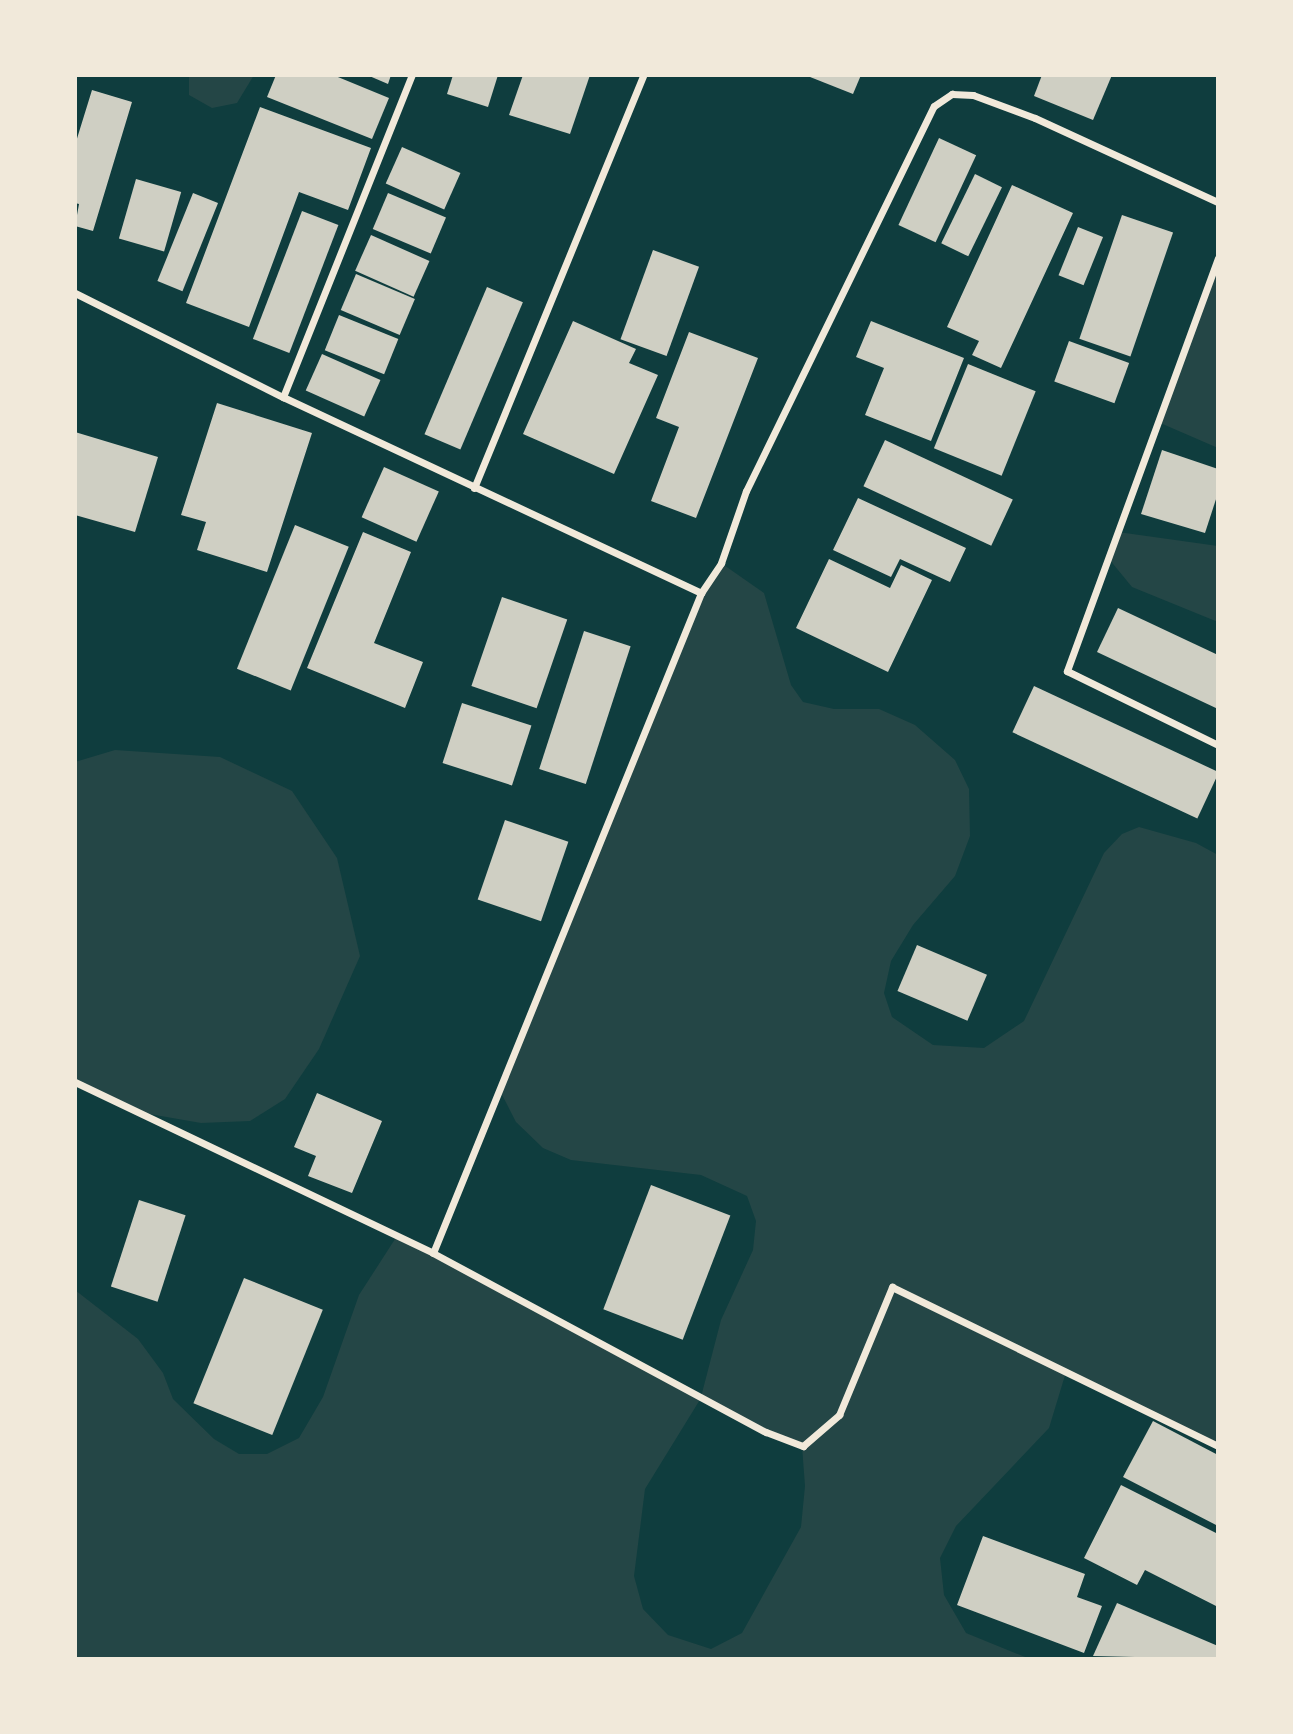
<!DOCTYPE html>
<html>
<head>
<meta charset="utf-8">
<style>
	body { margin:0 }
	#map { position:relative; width:1293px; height:1734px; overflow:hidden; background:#0f3d3e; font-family:"Archivo Narrow",sans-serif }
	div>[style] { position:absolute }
	.green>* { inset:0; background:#244646 }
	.building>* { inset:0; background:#cfcfc3; transform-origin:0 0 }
	.minor>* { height:7px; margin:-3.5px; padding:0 3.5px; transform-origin:3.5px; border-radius:3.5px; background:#f1e9da }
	span { translate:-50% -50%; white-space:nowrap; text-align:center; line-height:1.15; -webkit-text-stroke:7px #f1e9da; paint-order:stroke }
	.frame { position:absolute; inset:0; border:77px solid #f1e9da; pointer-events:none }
</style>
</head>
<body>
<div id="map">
	<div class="green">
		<div style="clip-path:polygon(189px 75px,254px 75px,237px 103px,212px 108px,189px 95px)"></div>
		<div style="clip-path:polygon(1218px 258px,1218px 448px,1158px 422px)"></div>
		<div style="clip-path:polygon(1118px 532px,1218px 546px,1218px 622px,1132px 587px,1109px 559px)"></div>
		<div style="clip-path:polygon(evenodd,721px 563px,764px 593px,791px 685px,803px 702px,834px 709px,879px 709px,915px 725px,955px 760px,969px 789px,970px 836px,955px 876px,913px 925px,891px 961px,884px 993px,892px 1017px,933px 1045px,984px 1048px,1024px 1021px,1104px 853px,1122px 834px,1139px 827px,1196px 843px,1218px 855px,1218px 1446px,1066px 1372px,1049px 1428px,956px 1526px,940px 1558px,944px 1595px,966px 1633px,1030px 1659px,75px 1659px,75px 1290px,138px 1339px,163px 1373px,173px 1399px,214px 1439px,239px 1454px,267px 1454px,299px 1438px,323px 1397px,359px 1295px,397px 1236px,701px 1397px,721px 1320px,753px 1250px,756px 1221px,747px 1196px,701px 1175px,571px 1160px,543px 1148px,516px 1122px,499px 1089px,701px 593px,721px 563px,701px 1398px,802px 1446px,805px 1486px,801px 1527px,742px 1633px,711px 1649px,668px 1635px,643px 1609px,634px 1576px,645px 1489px,701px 1398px)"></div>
		<div style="clip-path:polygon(115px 750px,220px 757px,292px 791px,337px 858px,360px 956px,319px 1049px,285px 1099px,250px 1121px,201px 1123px,138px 1112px,75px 1082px,75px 762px)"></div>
	</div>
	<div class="building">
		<div style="clip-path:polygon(276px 75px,333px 75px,389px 98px,372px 139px,267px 97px)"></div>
		<div style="clip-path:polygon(367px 75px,391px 75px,388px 84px)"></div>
		<div style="clip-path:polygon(453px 75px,498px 75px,488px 107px,447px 94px)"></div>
		<div style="clip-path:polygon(523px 75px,590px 75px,570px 134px,509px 115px)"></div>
		<div style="clip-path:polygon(805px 75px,861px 75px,853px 94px)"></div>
		<div style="clip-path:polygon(1042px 75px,1112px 75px,1093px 120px,1034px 96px)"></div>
		<div style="clip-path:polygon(92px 90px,132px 102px,93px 231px,75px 226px,79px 204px,75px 203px,75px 145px)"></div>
		<div style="clip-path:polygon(260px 107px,371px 148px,348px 210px,299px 192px,249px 327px,186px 303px)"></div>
		<div style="left:939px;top:138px;width:41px;height:96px;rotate:25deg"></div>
		<div style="left:402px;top:147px;width:64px;height:40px;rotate:24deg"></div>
		<div style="left:975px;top:174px;width:30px;height:77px;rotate:26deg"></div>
		<div style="left:136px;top:179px;width:47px;height:62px;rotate:16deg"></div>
		<div style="clip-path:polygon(1012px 185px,1073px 213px,1001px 368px,972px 355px,979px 341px,947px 327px)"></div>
		<div style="left:193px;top:193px;width:27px;height:95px;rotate:22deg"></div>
		<div style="left:388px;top:193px;width:63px;height:39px;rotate:23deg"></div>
		<div style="left:302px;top:211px;width:39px;height:137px;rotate:21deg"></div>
		<div style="left:1122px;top:215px;width:54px;height:131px;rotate:19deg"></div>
		<div style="left:1078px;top:227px;width:27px;height:52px;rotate:22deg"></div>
		<div style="left:371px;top:235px;width:64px;height:39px;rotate:24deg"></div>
		<div style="left:653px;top:250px;width:49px;height:95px;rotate:20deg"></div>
		<div style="left:356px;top:274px;width:64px;height:39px;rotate:23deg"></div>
		<div style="left:487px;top:287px;width:39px;height:160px;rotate:23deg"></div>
		<div style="left:339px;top:315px;width:64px;height:38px;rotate:22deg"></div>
		<div style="clip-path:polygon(573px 321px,636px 349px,629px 363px,658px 375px,614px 474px,523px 434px)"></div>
		<div style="clip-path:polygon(871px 321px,964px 358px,931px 441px,865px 415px,884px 368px,856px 357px)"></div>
		<div style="clip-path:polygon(689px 332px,758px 358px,696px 518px,651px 501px,679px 427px,656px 418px)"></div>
		<div style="left:1069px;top:341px;width:64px;height:43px;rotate:20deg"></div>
		<div style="left:322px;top:354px;width:64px;height:40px;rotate:24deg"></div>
		<div style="left:968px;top:364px;width:73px;height:91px;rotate:22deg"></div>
		<div style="clip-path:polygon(217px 403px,312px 433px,267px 572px,197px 550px,206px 522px,181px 515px)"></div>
		<div style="clip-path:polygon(75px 432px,158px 457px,135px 532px,75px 515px)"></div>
		<div style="left:885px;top:440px;width:141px;height:51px;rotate:25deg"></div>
		<div style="clip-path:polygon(1162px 450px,1218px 469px,1218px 493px,1205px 533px,1141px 514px)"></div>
		<div style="left:384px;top:467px;width:60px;height:55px;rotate:24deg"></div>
		<div style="clip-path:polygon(858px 498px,966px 548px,950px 582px,900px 559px,891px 577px,833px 550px)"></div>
		<div style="left:295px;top:525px;width:58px;height:155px;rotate:22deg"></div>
		<div style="clip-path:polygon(363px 532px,411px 552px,374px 643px,423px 662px,405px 708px,307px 668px)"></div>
		<div style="clip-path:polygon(829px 559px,890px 588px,901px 565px,932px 580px,888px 672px,796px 628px)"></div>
		<div style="left:502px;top:597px;width:69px;height:94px;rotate:19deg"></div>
		<div style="clip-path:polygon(1118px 608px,1218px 655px,1218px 709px,1097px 652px)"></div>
		<div style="left:584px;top:631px;width:49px;height:145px;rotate:18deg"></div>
		<div style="left:1034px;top:686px;width:204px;height:51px;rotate:25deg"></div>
		<div style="left:462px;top:703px;width:73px;height:63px;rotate:18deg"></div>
		<div style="left:505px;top:820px;width:67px;height:84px;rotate:19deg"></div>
		<div style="left:917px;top:945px;width:76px;height:50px;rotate:23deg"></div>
		<div style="clip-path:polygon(317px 1093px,382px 1121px,352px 1193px,308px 1176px,316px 1156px,294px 1147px)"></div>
		<div style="left:651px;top:1185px;width:85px;height:133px;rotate:21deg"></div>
		<div style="left:139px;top:1200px;width:49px;height:91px;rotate:18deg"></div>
		<div style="left:244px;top:1278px;width:85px;height:135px;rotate:22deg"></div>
		<div style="clip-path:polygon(1153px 1421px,1218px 1455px,1218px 1526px,1123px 1477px)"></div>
		<div style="clip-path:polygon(1121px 1485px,1218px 1534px,1218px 1607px,1145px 1570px,1137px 1585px,1084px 1558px)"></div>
		<div style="clip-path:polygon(983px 1536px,1085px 1574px,1077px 1597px,1102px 1606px,1084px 1653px,957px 1605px)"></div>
		<div style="clip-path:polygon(1117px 1603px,1218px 1646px,1218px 1659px,1093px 1656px)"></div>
	</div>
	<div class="minor">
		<div style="left:1218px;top:258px;width:440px;rotate:110.1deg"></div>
		<div style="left:1067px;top:671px;width:168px;rotate:26.1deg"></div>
		<div style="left:75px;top:293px;width:233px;rotate:26.6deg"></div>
		<div style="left:283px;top:397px;width:462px;rotate:25.1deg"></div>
		<div style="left:701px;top:593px;width:36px;rotate:-56deg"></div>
		<div style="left:721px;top:563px;width:76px;rotate:-70.9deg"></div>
		<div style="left:746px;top:491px;width:428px;rotate:-64deg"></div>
		<div style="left:934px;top:106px;width:22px;rotate:-34deg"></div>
		<div style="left:952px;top:94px;width:21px;rotate:3deg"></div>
		<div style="left:973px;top:95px;width:66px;rotate:20.4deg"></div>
		<div style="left:1035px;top:118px;width:201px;rotate:24.7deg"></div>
		<div style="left:283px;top:397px;width:347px;rotate:-68.2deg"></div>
		<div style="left:474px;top:488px;width:446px;rotate:-67.7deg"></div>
		<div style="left:75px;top:1082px;width:397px;rotate:25.5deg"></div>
		<div style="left:433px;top:1253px;width:378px;rotate:28.3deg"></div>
		<div style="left:766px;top:1432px;width:40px;rotate:21deg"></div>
		<div style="left:803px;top:1446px;width:48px;rotate:-40.7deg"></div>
		<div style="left:839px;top:1415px;width:139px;rotate:-67.5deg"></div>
		<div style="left:892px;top:1287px;width:363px;rotate:26deg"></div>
		<div style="left:433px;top:1253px;width:712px;rotate:-67.9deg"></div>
	</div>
	<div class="frame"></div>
</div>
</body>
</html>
